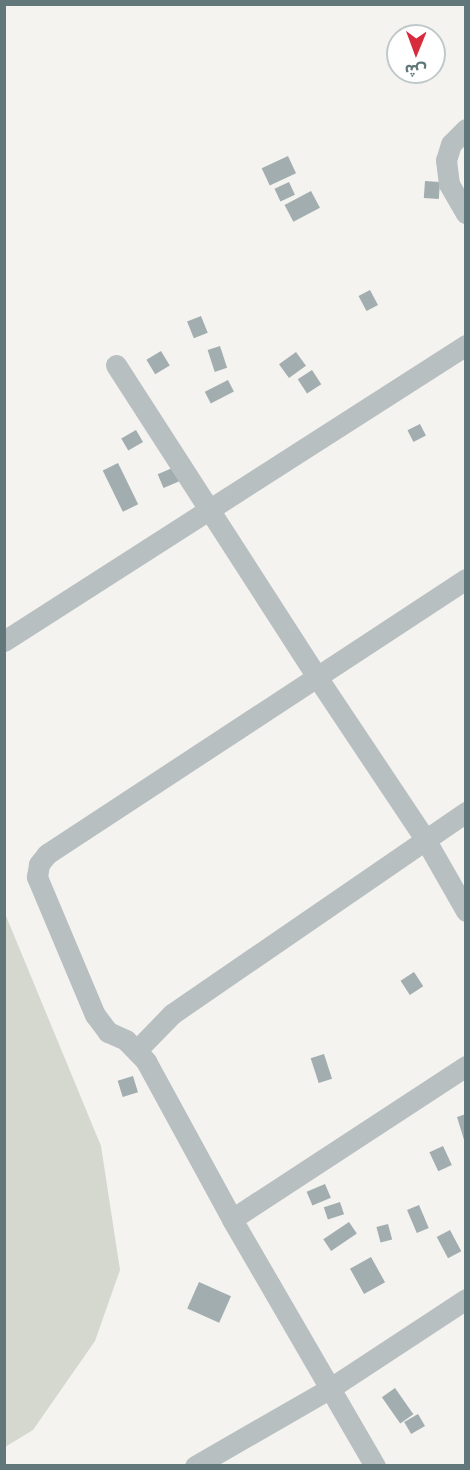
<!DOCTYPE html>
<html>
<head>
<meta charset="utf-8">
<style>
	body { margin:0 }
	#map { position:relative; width:470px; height:1470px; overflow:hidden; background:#f4f3f0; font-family:Jost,"Noto Sans Arabic",sans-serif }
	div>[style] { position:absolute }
	.green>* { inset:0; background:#d5d8cf }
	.building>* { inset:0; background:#a1adae; transform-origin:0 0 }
	.minor>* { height:21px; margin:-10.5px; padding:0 10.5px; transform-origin:10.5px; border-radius:10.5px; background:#b8bfc0 }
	span { translate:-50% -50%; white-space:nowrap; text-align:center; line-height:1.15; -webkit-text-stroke:6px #fff; paint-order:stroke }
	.frame { position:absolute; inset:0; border:6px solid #61777a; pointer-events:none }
	.north { position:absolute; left:386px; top:24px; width:60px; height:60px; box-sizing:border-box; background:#fff; border:2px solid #c0c9ca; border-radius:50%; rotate:181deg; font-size:16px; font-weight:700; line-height:24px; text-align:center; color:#61777a }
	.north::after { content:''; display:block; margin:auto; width:21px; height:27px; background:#d72c3c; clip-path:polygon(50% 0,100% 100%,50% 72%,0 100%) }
</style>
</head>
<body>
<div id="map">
	<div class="green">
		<div style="clip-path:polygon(4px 911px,101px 1146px,120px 1270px,95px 1341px,33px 1430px,5px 1447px)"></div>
	</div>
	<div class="building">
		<div style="left:288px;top:156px;width:19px;height:29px;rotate:65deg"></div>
		<div style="left:425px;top:181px;width:15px;height:17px;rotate:4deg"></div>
		<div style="left:289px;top:182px;width:14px;height:16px;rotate:65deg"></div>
		<div style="left:311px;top:191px;width:19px;height:30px;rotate:62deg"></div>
		<div style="left:370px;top:290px;width:17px;height:13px;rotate:62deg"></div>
		<div style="left:201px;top:316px;width:18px;height:15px;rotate:68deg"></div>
		<div style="left:220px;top:346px;width:23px;height:13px;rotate:72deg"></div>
		<div style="left:161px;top:351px;width:17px;height:17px;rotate:59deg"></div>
		<div style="left:296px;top:352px;width:17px;height:21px;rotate:54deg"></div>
		<div style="left:312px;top:370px;width:17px;height:17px;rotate:57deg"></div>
		<div style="left:228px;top:380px;width:13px;height:26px;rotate:63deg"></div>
		<div style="left:420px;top:424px;width:13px;height:14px;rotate:63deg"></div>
		<div style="left:136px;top:430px;width:14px;height:17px;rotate:60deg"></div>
		<div style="left:118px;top:463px;width:46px;height:17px;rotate:64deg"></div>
		<div style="left:177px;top:466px;width:15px;height:21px;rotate:67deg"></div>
		<div style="left:414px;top:972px;width:17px;height:16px;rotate:57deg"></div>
		<div style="left:324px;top:1054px;width:26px;height:14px;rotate:72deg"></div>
		<div style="left:133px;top:1076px;width:17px;height:16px;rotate:73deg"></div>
		<div style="clip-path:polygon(466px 1114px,466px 1143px,465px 1143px,457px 1117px)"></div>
		<div style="left:443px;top:1146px;width:21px;height:15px;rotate:65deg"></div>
		<div style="left:325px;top:1184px;width:15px;height:20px;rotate:67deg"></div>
		<div style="left:340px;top:1202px;width:13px;height:17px;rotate:72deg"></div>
		<div style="left:419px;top:1205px;width:25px;height:13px;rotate:67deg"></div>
		<div style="left:349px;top:1222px;width:14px;height:31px;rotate:56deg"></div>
		<div style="left:388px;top:1224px;width:16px;height:12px;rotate:75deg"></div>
		<div style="left:450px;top:1230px;width:24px;height:15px;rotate:62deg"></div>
		<div style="left:371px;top:1257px;width:29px;height:24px;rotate:61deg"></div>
		<div style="left:199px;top:1282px;width:35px;height:29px;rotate:24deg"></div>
		<div style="left:395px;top:1388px;width:32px;height:16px;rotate:55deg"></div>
		<div style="left:418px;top:1414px;width:14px;height:16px;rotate:60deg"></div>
	</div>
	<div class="minor">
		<div style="left:466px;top:129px;width:21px;rotate:135deg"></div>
		<div style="left:451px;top:144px;width:17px;rotate:107deg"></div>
		<div style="left:446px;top:160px;width:24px;rotate:83deg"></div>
		<div style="left:449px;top:184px;width:34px;rotate:60deg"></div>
		<div style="left:116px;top:365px;width:371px;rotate:57.2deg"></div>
		<div style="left:317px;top:677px;width:195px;rotate:56.3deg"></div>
		<div style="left:425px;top:839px;width:83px;rotate:60.3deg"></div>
		<div style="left:4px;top:641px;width:549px;rotate:-32.65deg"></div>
		<div style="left:137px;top:1050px;width:50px;rotate:-45.8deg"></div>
		<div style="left:172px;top:1014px;width:357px;rotate:-34.5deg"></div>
		<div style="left:232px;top:1219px;width:280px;rotate:-33.2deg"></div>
		<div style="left:195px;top:1466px;width:155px;rotate:-29.9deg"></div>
		<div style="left:329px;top:1389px;width:164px;rotate:-33.3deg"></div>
		<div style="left:375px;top:1466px;width:285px;rotate:-120.1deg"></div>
		<div style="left:232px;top:1219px;width:180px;rotate:-118.6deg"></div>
		<div style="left:146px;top:1061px;width:29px;rotate:-134deg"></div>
		<div style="left:126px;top:1040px;width:20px;rotate:-156deg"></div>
		<div style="left:108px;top:1032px;width:21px;rotate:-127deg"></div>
		<div style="left:95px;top:1015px;width:150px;rotate:-112.8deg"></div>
		<div style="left:37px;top:877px;width:13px;rotate:-81deg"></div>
		<div style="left:39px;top:864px;width:13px;rotate:-51deg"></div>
		<div style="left:47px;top:854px;width:501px;rotate:-33.28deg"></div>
	</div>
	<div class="frame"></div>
	<div class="north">ش</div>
</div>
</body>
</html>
